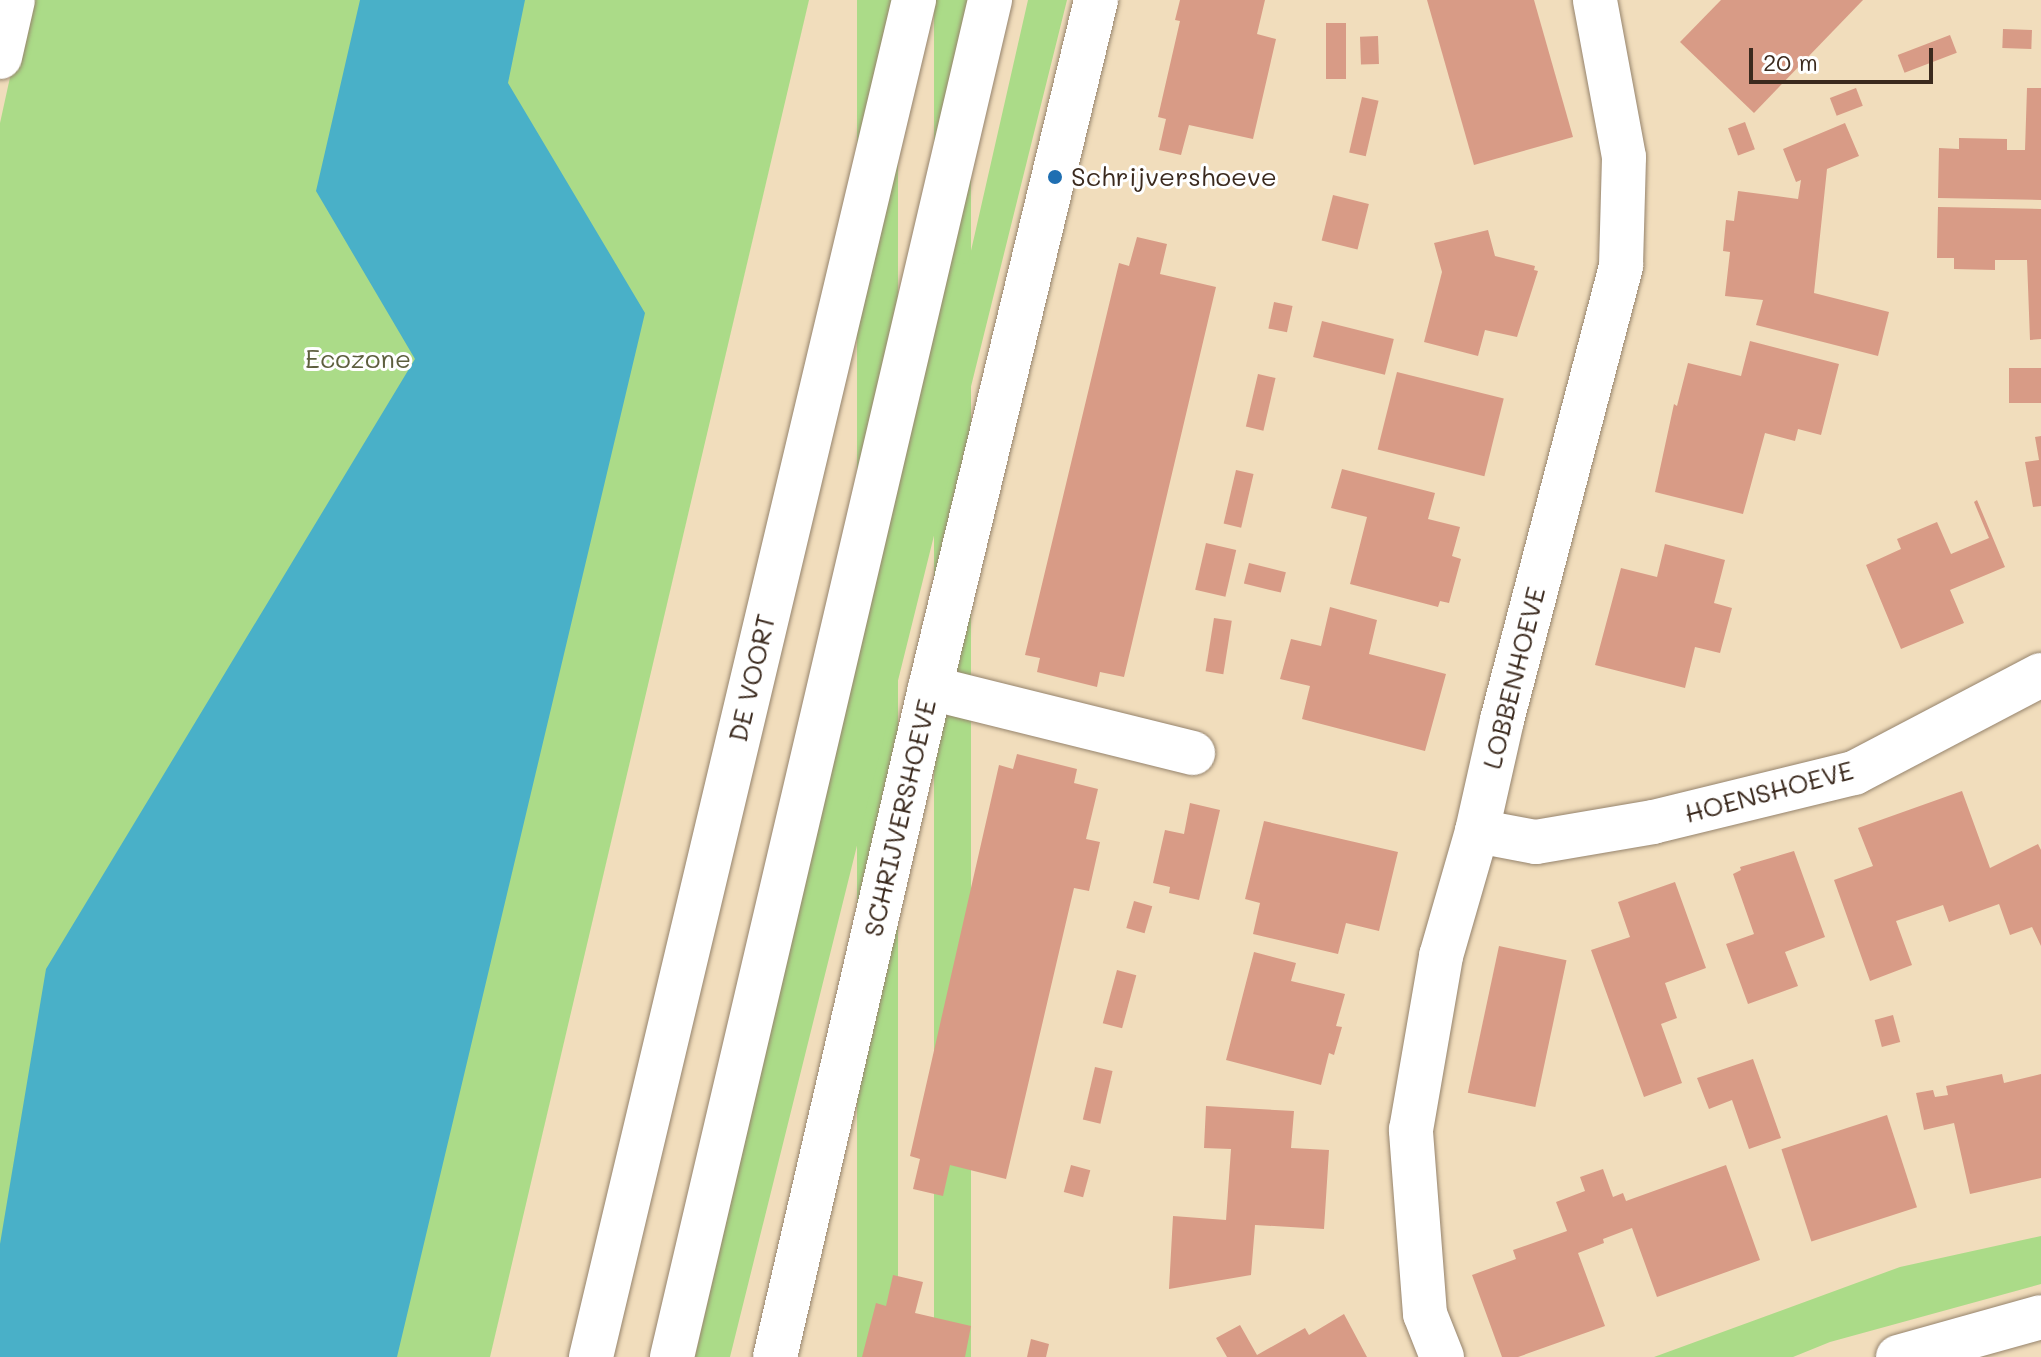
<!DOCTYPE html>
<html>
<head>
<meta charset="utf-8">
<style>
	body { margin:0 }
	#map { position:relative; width:2041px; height:1357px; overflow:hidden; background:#f1ddbc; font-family:Mali,sans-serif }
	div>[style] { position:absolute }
	.green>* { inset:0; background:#abdb88; transform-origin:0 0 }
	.water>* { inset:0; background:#49b0c8 }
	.building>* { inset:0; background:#d89b86; transform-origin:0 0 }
	.roads { filter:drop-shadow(0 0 2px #96846d) drop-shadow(0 0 2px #96846d) }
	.minor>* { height:44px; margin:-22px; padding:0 22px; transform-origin:22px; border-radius:22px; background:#fff }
	.tertiary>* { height:44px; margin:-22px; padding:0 22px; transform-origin:22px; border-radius:22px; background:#fff }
	.dots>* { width:22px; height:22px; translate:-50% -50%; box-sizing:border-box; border:4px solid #fff; border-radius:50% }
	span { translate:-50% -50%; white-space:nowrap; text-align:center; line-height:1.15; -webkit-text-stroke:6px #fff; paint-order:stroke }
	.poi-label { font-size:26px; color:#3b2a1e }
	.left { translate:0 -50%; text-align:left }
	.park-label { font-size:26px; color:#5d5f3e }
	.street-label { font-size:26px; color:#3b2a1e }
	.scale { position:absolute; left:1749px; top:48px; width:184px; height:36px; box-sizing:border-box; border:4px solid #3b2a1e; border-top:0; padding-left:10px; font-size:24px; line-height:28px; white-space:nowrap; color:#3b2a1e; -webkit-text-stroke:6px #fff; paint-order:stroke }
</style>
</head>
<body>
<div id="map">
	<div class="green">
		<div style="clip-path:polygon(27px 0,809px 0,490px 1357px,0 1357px,0 123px)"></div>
		<div style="left:857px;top:0;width:41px;height:1394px"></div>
		<div style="left:934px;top:0;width:37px;height:1394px"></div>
		<div style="clip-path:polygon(1028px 0,1067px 0,730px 1357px,695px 1357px,949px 260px,968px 264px)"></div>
		<div style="clip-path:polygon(2041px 1236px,2041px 1284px,1830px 1342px,1793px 1357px,1654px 1357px,1900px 1267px)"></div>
	</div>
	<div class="water">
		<div style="clip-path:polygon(360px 0,525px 0,508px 83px,645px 313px,397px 1357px,0 1357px,0 1244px,46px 969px,415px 359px,316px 191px)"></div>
	</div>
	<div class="building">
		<div style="clip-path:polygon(1180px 0,1265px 0,1257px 34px,1276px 39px,1253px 139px,1189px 125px,1181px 155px,1159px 150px,1166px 119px,1158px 117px,1180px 21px,1175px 20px)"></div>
		<div style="clip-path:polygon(1427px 0,1534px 0,1573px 137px,1474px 165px)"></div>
		<div style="clip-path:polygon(1721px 0,1863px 0,1754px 113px,1680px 42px)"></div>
		<div style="left:1326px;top:23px;width:20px;height:56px"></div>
		<div style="left:2003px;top:29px;width:29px;height:19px;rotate:2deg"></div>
		<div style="left:1950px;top:35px;width:19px;height:56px;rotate:69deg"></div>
		<div style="left:1378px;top:36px;width:28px;height:18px;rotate:88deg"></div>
		<div style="left:1856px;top:88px;width:19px;height:28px;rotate:69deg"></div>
		<div style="clip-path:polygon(2027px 88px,2041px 88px,2041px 200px,1938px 198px,1939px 148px,1959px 149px,1959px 138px,2007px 139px,2007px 150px,2025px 150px)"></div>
		<div style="left:1362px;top:97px;width:17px;height:57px;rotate:13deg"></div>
		<div style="left:1745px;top:122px;width:29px;height:18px;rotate:70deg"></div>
		<div style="clip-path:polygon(1845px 123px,1859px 156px,1827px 169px,1814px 293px,1889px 312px,1878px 356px,1756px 325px,1763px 300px,1725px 296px,1730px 252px,1723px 251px,1726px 220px,1734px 221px,1738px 191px,1798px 199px,1801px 180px,1796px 182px,1783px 149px)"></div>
		<div style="left:1333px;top:195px;width:37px;height:47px;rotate:14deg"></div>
		<div style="clip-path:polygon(1938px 207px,2041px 209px,2041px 339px,2030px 340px,2027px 260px,1995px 260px,1995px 270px,1954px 269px,1954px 258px,1937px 258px)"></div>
		<div style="clip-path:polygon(1488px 230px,1495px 256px,1535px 266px,1534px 270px,1538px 271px,1517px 337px,1485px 330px,1478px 356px,1424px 342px,1442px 272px,1434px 243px)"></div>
		<div style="clip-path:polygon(1137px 237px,1167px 244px,1160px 274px,1216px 287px,1124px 677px,1100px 672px,1097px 687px,1037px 672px,1040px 658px,1025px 655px,1119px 263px,1129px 266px)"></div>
		<div style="left:1274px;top:302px;width:19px;height:27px;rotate:12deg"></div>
		<div style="left:1322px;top:321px;width:74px;height:37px;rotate:14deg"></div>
		<div style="clip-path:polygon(1750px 341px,1839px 364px,1821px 435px,1798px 429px,1795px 441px,1765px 433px,1743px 514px,1655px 492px,1674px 404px,1677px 406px,1688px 363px,1741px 376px)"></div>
		<div style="left:2041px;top:368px;width:35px;height:32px;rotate:90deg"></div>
		<div style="left:1397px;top:372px;width:110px;height:80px;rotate:14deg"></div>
		<div style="left:1258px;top:374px;width:18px;height:54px;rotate:13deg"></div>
		<div style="clip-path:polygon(2041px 436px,2041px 506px,2033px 507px,2025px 462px,2039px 460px,2035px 437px)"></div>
		<div style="clip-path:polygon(1342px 469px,1435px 493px,1428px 519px,1460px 527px,1452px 556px,1461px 559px,1449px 603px,1440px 601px,1438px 607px,1350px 584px,1367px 517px,1331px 508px)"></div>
		<div style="left:1236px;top:470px;width:18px;height:55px;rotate:13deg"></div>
		<div style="clip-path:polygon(1977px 500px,2005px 567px,1950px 590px,1964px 623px,1901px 649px,1866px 565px,1901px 549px,1897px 539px,1937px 522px,1951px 554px,1989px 538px,1974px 502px)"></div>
		<div style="left:1206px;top:543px;width:31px;height:48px;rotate:13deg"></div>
		<div style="clip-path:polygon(1665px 544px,1725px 560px,1714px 603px,1732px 608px,1720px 653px,1695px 647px,1685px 688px,1595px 665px,1621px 568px,1657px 577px)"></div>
		<div style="left:1249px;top:563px;width:38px;height:21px;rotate:14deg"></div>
		<div style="clip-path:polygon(1330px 607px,1377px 620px,1369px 654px,1446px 674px,1425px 751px,1302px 719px,1310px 686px,1280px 679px,1291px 639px,1321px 646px)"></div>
		<div style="left:1214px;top:618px;width:18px;height:54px;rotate:9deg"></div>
		<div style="clip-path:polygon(1017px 754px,1077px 769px,1074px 783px,1098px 789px,1086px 839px,1100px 842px,1089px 891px,1074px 888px,1006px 1179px,950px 1165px,943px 1196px,913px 1189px,920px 1159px,910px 1156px,999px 765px,1013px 769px)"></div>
		<div style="clip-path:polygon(1962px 791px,1990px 868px,2038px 844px,2041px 850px,2041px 946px,2032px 927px,2010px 935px,1999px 904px,1949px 922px,1943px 905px,1896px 921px,1912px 965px,1870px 981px,1834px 880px,1873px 866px,1858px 828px)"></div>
		<div style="clip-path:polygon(1190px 803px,1220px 810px,1199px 900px,1169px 893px,1170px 887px,1153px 883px,1165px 830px,1184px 834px)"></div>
		<div style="clip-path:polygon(1264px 821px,1398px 852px,1379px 931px,1346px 923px,1338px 954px,1253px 934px,1260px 903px,1245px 899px)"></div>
		<div style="clip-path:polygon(1794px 851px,1825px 937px,1785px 952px,1798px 986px,1748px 1004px,1726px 944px,1754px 934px,1733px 874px,1741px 870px,1740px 867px)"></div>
		<div style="clip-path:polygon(1675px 882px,1706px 968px,1665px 983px,1677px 1018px,1661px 1024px,1682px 1083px,1644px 1097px,1591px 950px,1630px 937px,1618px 902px)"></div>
		<div style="left:1134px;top:901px;width:19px;height:28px;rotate:16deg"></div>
		<div style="left:1499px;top:946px;width:69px;height:150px;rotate:12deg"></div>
		<div style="clip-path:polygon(1254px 952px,1296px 963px,1291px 981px,1345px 994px,1336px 1026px,1342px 1027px,1334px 1055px,1329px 1053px,1321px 1085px,1226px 1060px)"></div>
		<div style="left:1117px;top:970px;width:20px;height:55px;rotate:15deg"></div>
		<div style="left:1893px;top:1015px;width:28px;height:19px;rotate:75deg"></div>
		<div style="clip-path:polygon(1753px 1059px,1781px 1138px,1749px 1149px,1732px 1100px,1709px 1109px,1697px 1078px)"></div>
		<div style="left:1095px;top:1067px;width:18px;height:54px;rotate:13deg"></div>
		<div style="clip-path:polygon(2002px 1074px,2004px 1083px,2041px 1074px,2041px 1178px,1970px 1194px,1954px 1123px,1924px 1130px,1916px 1093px,1933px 1090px,1935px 1097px,1948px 1095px,1946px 1086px)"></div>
		<div style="clip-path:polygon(1206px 1106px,1294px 1111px,1291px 1148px,1329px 1150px,1324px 1229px,1255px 1225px,1251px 1275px,1169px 1289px,1173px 1216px,1226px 1220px,1231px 1149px,1204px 1148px)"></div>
		<div style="left:1887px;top:1115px;width:97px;height:111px;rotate:72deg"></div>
		<div style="left:1071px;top:1165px;width:20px;height:28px;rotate:15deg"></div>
		<div style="clip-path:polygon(1726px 1165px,1760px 1260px,1657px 1297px,1632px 1228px,1603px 1239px,1604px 1243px,1578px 1253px,1605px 1326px,1518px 1357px,1502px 1357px,1472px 1275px,1516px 1259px,1513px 1250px,1567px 1231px,1556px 1202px,1585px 1191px,1580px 1177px,1603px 1169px,1613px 1197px,1623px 1193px,1626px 1201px)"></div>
		<div style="clip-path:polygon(893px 1275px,923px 1282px,915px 1313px,971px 1326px,965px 1357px,862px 1357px,876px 1303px,886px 1306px)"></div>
		<div style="clip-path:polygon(1344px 1314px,1367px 1357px,1227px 1357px,1216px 1338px,1240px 1325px,1257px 1355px,1305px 1328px,1309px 1335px)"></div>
		<div style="clip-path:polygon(1031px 1339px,1049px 1344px,1046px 1357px,1027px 1357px)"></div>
	</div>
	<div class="roads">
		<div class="minor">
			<div style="left:0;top:57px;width:58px;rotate:-77.2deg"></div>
			<div style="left:930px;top:688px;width:271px;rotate:13.9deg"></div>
			<div style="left:1477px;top:831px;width:60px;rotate:10.6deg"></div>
			<div style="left:1536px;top:842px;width:119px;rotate:-9.7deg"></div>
			<div style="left:1653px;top:822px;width:207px;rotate:-13.7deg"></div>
			<div style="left:1854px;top:773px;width:211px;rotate:-27.7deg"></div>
			<div style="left:775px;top:1357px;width:687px;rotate:-76.96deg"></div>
			<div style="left:930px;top:688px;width:708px;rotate:-76.43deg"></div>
			<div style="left:1442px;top:1357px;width:46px;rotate:-111.6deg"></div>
			<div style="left:1425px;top:1314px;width:185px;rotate:-94.4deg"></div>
			<div style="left:1411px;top:1130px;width:177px;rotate:-80.2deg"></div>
			<div style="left:1441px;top:956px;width:130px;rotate:-73.9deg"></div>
			<div style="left:1477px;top:831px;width:114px;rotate:-77.3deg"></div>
			<div style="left:1502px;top:720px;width:470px;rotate:-75.3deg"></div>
			<div style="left:1621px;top:265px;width:108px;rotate:-88.4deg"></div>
			<div style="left:1624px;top:157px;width:160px;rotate:-100.5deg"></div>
			<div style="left:1898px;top:1357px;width:148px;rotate:-15.6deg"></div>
		</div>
		<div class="tertiary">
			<div style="left:591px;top:1357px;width:1395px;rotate:-76.61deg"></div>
			<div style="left:672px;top:1357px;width:1394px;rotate:-76.81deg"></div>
		</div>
	</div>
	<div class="dots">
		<div style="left:1055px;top:177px;background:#1f6fb2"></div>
	</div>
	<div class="poi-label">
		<span class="left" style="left:1071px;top:177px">Schrijvershoeve</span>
	</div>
	<div class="park-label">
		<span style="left:358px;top:359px">Ecozone</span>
	</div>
	<div class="street-label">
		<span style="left:752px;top:678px;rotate:-77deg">DE VOORT</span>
		<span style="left:1514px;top:678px;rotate:-76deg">LOBBENHOEVE</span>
		<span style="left:1769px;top:792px;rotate:-15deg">HOENSHOEVE</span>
		<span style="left:900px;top:818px;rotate:-77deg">SCHRIJVERSHOEVE</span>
	</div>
	<div class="scale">20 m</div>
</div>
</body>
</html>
